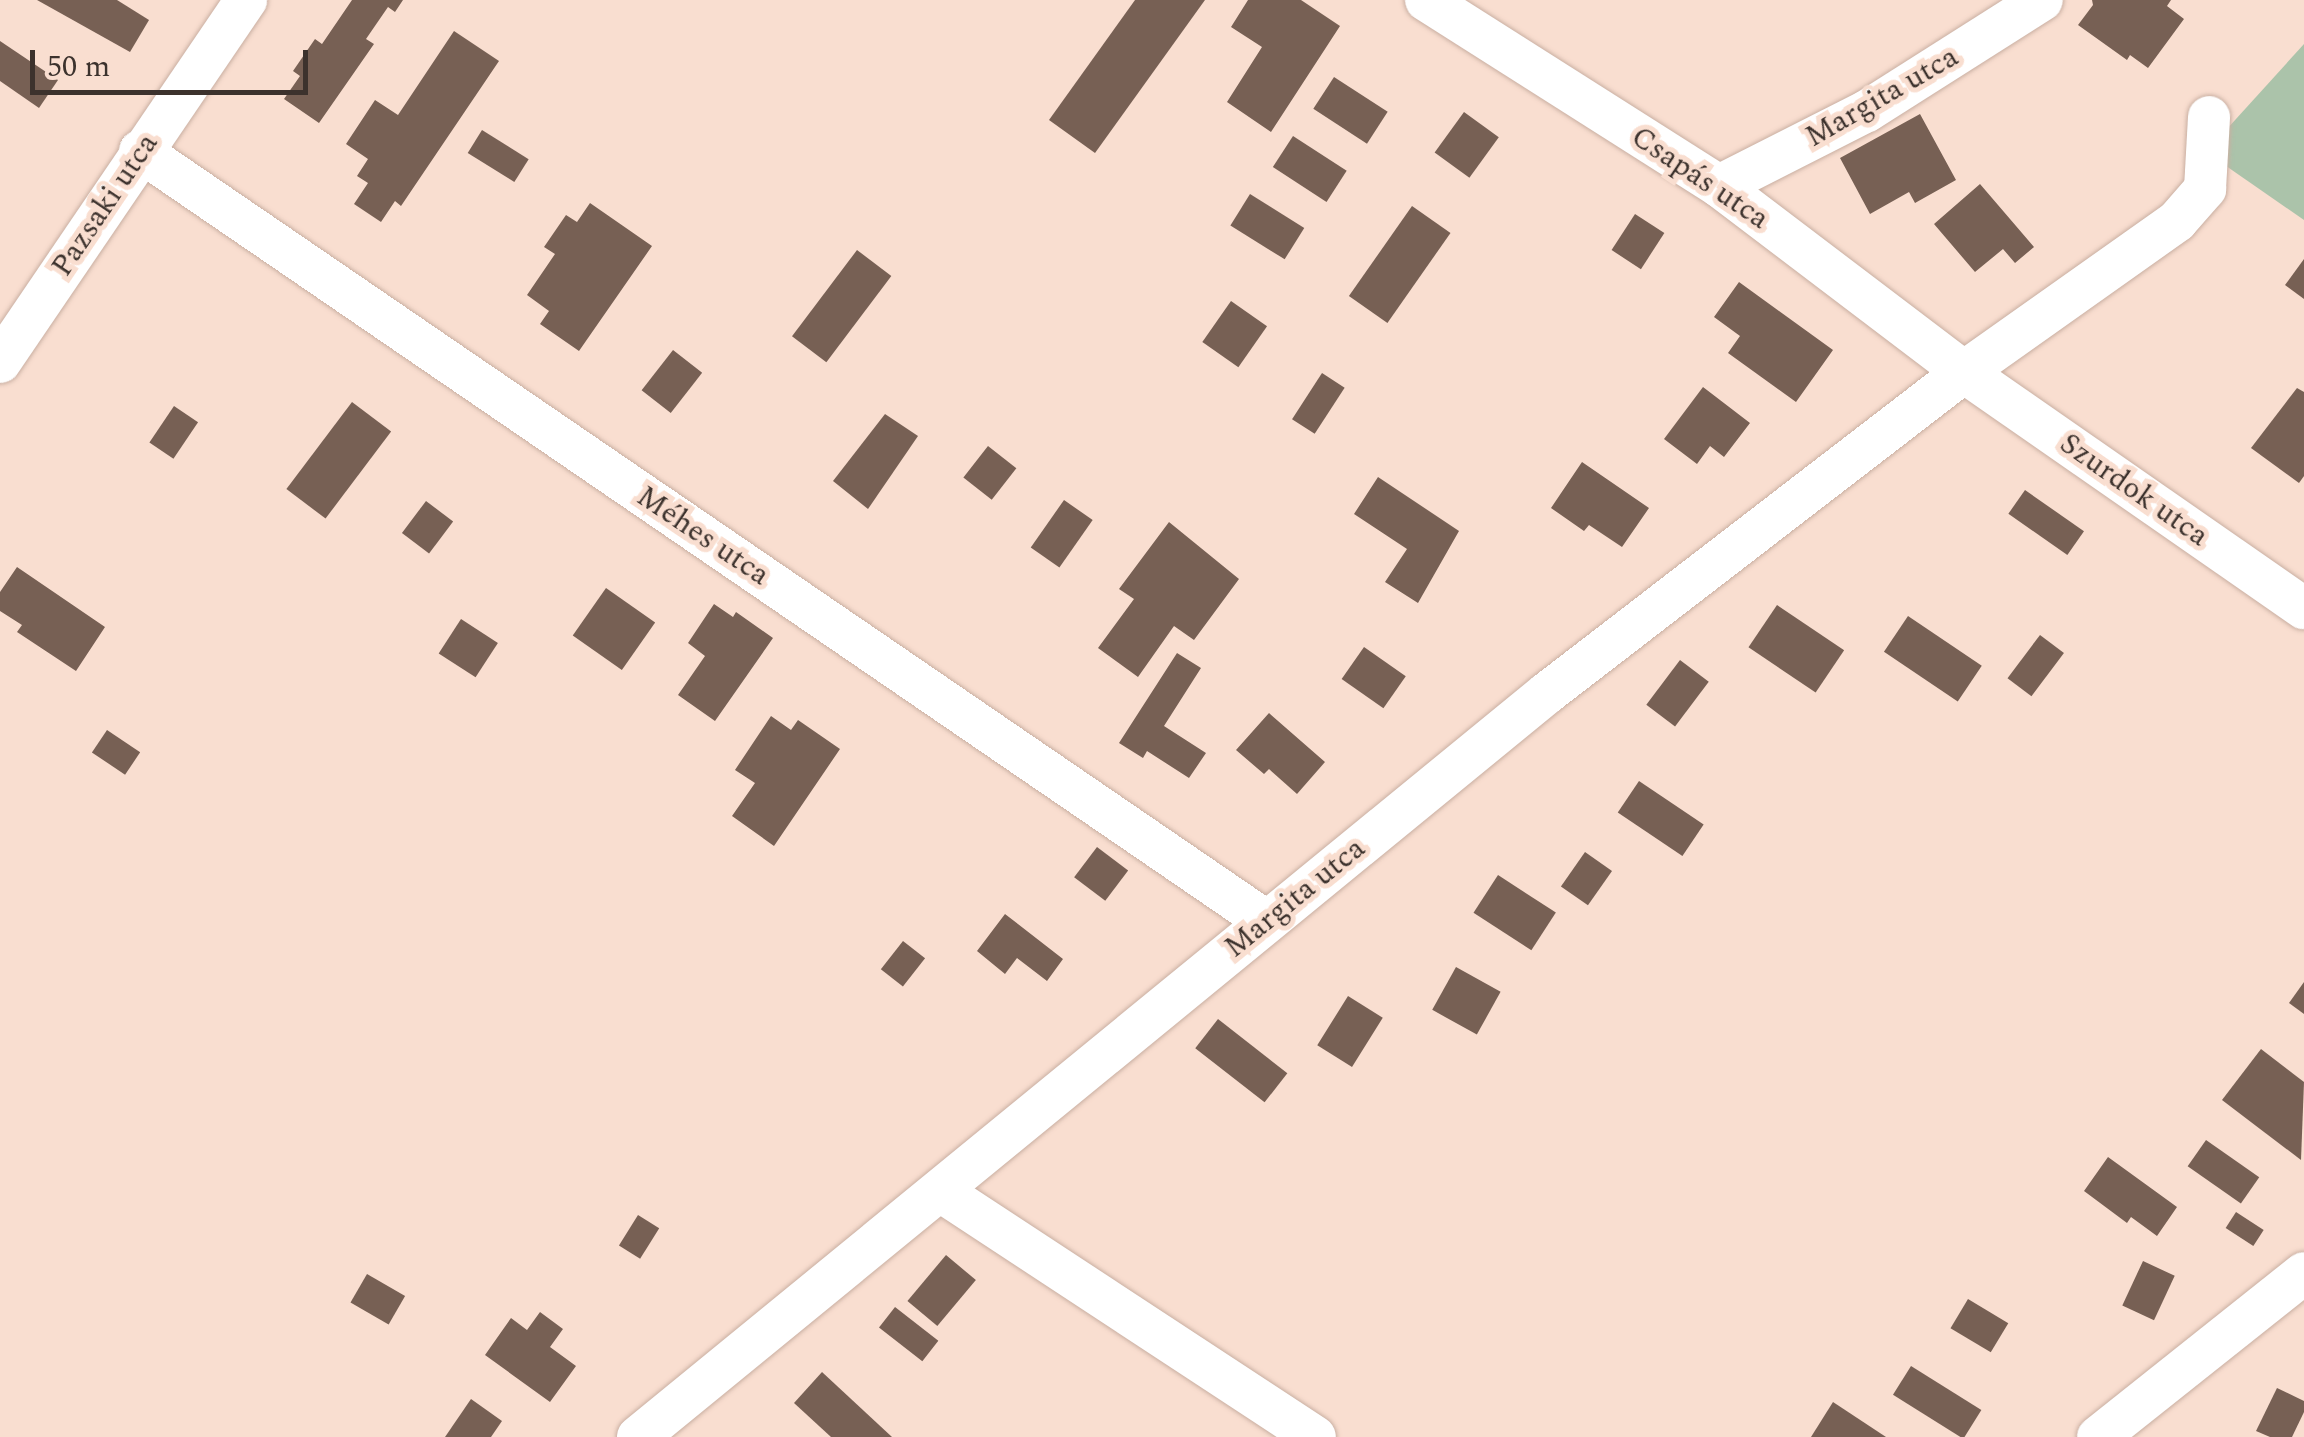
<!DOCTYPE html>
<html>
<head>
<meta charset="utf-8">
<style>
	body { margin:0 }
	#map { position:relative; width:2304px; height:1437px; overflow:hidden; background:#f9ded0; font-family:Spectral,serif }
	div>[style] { position:absolute }
	.green>* { inset:0; background:#abc3aa }
	.building>* { inset:0; background:#776054; transform-origin:0 0 }
	.roads { filter:drop-shadow(0 0 2px #c9afa2) drop-shadow(0 0 2px #c9afa2) }
	.street>* { height:42px; margin:-21px; padding:0 21px; transform-origin:21px; border-radius:21px; background:#fff }
	span { translate:-50% -50%; white-space:nowrap; text-align:center; line-height:1.15; -webkit-text-stroke:10px #f9ded0; paint-order:stroke }
	.street-label { font-size:30px; color:#3c322d }
	.scale { position:absolute; left:30px; top:50px; width:278px; height:45px; box-sizing:border-box; border:5px solid #3c322d; border-top:0; padding-left:12px; font-size:30px; line-height:35px; white-space:nowrap; color:#3c322d; -webkit-text-stroke:8px #f9ded0; paint-order:stroke }
</style>
</head>
<body>
<div id="map">
	<div class="green">
		<div style="clip-path:polygon(2304px 44px,2304px 220px,2206px 152px)"></div>
	</div>
	<div class="building">
		<div style="clip-path:polygon(37px 0,117px 0,149px 20px,130px 52px)"></div>
		<div style="clip-path:polygon(352px 0,403px 0,395px 12px,388px 7px,366px 39px,374px 44px,319px 123px,284px 99px,300px 76px,293px 71px,315px 39px,322px 44px)"></div>
		<div style="clip-path:polygon(1135px 0,1205px 0,1095px 153px,1049px 120px)"></div>
		<div style="clip-path:polygon(1248px 0,1301px 0,1340px 26px,1271px 132px,1227px 102px,1262px 47px,1231px 27px)"></div>
		<div style="clip-path:polygon(2092px 0,2171px 0,2167px 6px,2184px 19px,2148px 68px,2130px 55px,2127px 60px,2078px 25px,2093px 5px)"></div>
		<div style="clip-path:polygon(454px 31px,499px 61px,401px 206px,395px 201px,381px 222px,354px 204px,368px 183px,357px 176px,368px 159px,346px 144px,375px 100px,398px 115px)"></div>
		<div style="clip-path:polygon(0 41px,58px 80px,39px 108px,0 81px)"></div>
		<div style="left:1334px;top:77px;width:64px;height:38px;rotate:33deg"></div>
		<div style="left:1464px;top:112px;width:43px;height:50px;rotate:36deg"></div>
		<div style="clip-path:polygon(1920px 114px,1956px 180px,1915px 203px,1909px 192px,1870px 214px,1840px 158px)"></div>
		<div style="left:482px;top:130px;width:55px;height:27px;rotate:32deg"></div>
		<div style="left:1293px;top:136px;width:64px;height:37px;rotate:33deg"></div>
		<div style="clip-path:polygon(1980px 184px,2034px 247px,2015px 263px,2003px 249px,1975px 272px,1934px 224px)"></div>
		<div style="left:1250px;top:194px;width:64px;height:37px;rotate:32deg"></div>
		<div style="clip-path:polygon(590px 203px,652px 246px,579px 351px,540px 324px,549px 311px,527px 295px,555px 254px,544px 247px,566px 215px,577px 222px)"></div>
		<div style="left:1412px;top:206px;width:47px;height:110px;rotate:35deg"></div>
		<div style="left:1635px;top:214px;width:35px;height:43px;rotate:33deg"></div>
		<div style="left:857px;top:250px;width:43px;height:108px;rotate:37deg"></div>
		<div style="clip-path:polygon(2304px 259px,2304px 299px,2285px 285px)"></div>
		<div style="clip-path:polygon(1739px 282px,1833px 350px,1796px 402px,1728px 353px,1740px 336px,1714px 317px)"></div>
		<div style="left:1231px;top:301px;width:44px;height:50px;rotate:35deg"></div>
		<div style="left:673px;top:350px;width:37px;height:51px;rotate:38deg"></div>
		<div style="left:1322px;top:373px;width:27px;height:55px;rotate:33deg"></div>
		<div style="clip-path:polygon(1703px 387px,1750px 423px,1724px 457px,1710px 446px,1697px 464px,1664px 439px)"></div>
		<div style="clip-path:polygon(2297px 388px,2304px 392px,2304px 476px,2299px 483px,2251px 448px)"></div>
		<div style="left:352px;top:402px;width:49px;height:109px;rotate:37deg"></div>
		<div style="left:174px;top:406px;width:29px;height:44px;rotate:34deg"></div>
		<div style="clip-path:polygon(885px 414px,918px 436px,868px 509px,833px 481px)"></div>
		<div style="left:988px;top:446px;width:36px;height:40px;rotate:38deg"></div>
		<div style="clip-path:polygon(1582px 462px,1649px 508px,1622px 547px,1589px 525px,1584px 531px,1551px 508px)"></div>
		<div style="clip-path:polygon(1378px 477px,1459px 531px,1418px 603px,1385px 582px,1407px 549px,1354px 514px)"></div>
		<div style="left:2025px;top:490px;width:72px;height:29px;rotate:35deg"></div>
		<div style="left:1064px;top:500px;width:35px;height:58px;rotate:35deg"></div>
		<div style="left:426px;top:501px;width:34px;height:40px;rotate:37deg"></div>
		<div style="clip-path:polygon(1169px 522px,1239px 579px,1194px 640px,1174px 626px,1138px 677px,1098px 648px,1134px 599px,1119px 589px)"></div>
		<div style="clip-path:polygon(17px 567px,105px 627px,76px 671px,17px 632px,22px 625px,0 611px,0 592px)"></div>
		<div style="left:606px;top:588px;width:60px;height:58px;rotate:35deg"></div>
		<div style="clip-path:polygon(714px 604px,733px 617px,736px 612px,773px 638px,715px 721px,678px 695px,705px 656px,688px 643px)"></div>
		<div style="left:1777px;top:605px;width:81px;height:51px;rotate:34deg"></div>
		<div style="left:1908px;top:616px;width:89px;height:43px;rotate:34deg"></div>
		<div style="left:461px;top:619px;width:44px;height:41px;rotate:33deg"></div>
		<div style="left:2040px;top:635px;width:30px;height:54px;rotate:37deg"></div>
		<div style="left:1364px;top:647px;width:51px;height:39px;rotate:35deg"></div>
		<div style="clip-path:polygon(1177px 653px,1201px 668px,1164px 726px,1206px 753px,1189px 778px,1147px 751px,1143px 758px,1119px 743px)"></div>
		<div style="left:1680px;top:660px;width:36px;height:56px;rotate:37deg"></div>
		<div style="clip-path:polygon(1269px 713px,1325px 762px,1297px 794px,1269px 769px,1264px 774px,1236px 750px)"></div>
		<div style="clip-path:polygon(771px 716px,791px 730px,798px 720px,840px 749px,774px 846px,732px 816px,755px 783px,735px 770px)"></div>
		<div style="left:107px;top:730px;width:40px;height:27px;rotate:34deg"></div>
		<div style="left:1639px;top:781px;width:78px;height:38px;rotate:34deg"></div>
		<div style="left:1097px;top:847px;width:39px;height:38px;rotate:37deg"></div>
		<div style="left:1585px;top:852px;width:33px;height:42px;rotate:35deg"></div>
		<div style="left:1498px;top:875px;width:69px;height:45px;rotate:33deg"></div>
		<div style="clip-path:polygon(1005px 914px,1063px 959px,1047px 981px,1017px 958px,1005px 974px,977px 951px)"></div>
		<div style="left:903px;top:941px;width:28px;height:36px;rotate:38deg"></div>
		<div style="left:1456px;top:967px;width:51px;height:49px;rotate:29deg"></div>
		<div style="clip-path:polygon(2304px 982px,2304px 1014px,2289px 1003px)"></div>
		<div style="left:1348px;top:996px;width:41px;height:58px;rotate:32deg"></div>
		<div style="left:1218px;top:1019px;width:88px;height:37px;rotate:38deg"></div>
		<div style="clip-path:polygon(2261px 1049px,2304px 1082px,2301px 1160px,2222px 1100px)"></div>
		<div style="left:2206px;top:1140px;width:65px;height:32px;rotate:35deg"></div>
		<div style="clip-path:polygon(2108px 1157px,2177px 1207px,2157px 1236px,2131px 1217px,2127px 1223px,2084px 1191px)"></div>
		<div style="left:2236px;top:1212px;width:33px;height:19px;rotate:33deg"></div>
		<div style="left:638px;top:1215px;width:25px;height:36px;rotate:32deg"></div>
		<div style="left:946px;top:1255px;width:39px;height:60px;rotate:40deg"></div>
		<div style="left:2143px;top:1261px;width:35px;height:49px;rotate:25deg"></div>
		<div style="left:367px;top:1274px;width:44px;height:33px;rotate:30deg"></div>
		<div style="left:1968px;top:1299px;width:47px;height:34px;rotate:31deg"></div>
		<div style="left:895px;top:1307px;width:55px;height:26px;rotate:38deg"></div>
		<div style="clip-path:polygon(540px 1312px,563px 1329px,550px 1347px,576px 1366px,550px 1402px,485px 1355px,511px 1318px,527px 1330px)"></div>
		<div style="left:1911px;top:1366px;width:83px;height:34px;rotate:32deg"></div>
		<div style="clip-path:polygon(822px 1372px,892px 1437px,831px 1437px,794px 1403px)"></div>
		<div style="clip-path:polygon(2277px 1388px,2304px 1401px,2304px 1412px,2292px 1437px,2270px 1437px,2256px 1431px)"></div>
		<div style="clip-path:polygon(471px 1399px,502px 1421px,491px 1437px,445px 1437px)"></div>
		<div style="clip-path:polygon(1833px 1402px,1886px 1437px,1811px 1437px)"></div>
	</div>
	<div class="roads">
		<div class="street">
			<div style="left:1426px;top:0;width:347px;rotate:32.4deg"></div>
			<div style="left:1719px;top:186px;width:308px;rotate:37.2deg"></div>
			<div style="left:1964px;top:372px;width:414px;rotate:34.8deg"></div>
			<div style="left:140px;top:151px;width:1364px;rotate:34.37deg"></div>
			<div style="left:1719px;top:186px;width:166px;rotate:-26.9deg"></div>
			<div style="left:1867px;top:111px;width:207px;rotate:-32.4deg"></div>
			<div style="left:0;top:362px;width:438px;rotate:-55.8deg"></div>
			<div style="left:942px;top:1192px;width:446px;rotate:33.3deg"></div>
			<div style="left:638px;top:1437px;width:1175px;rotate:-39.3deg"></div>
			<div style="left:1547px;top:693px;width:526px;rotate:-37.59deg"></div>
			<div style="left:1964px;top:372px;width:261px;rotate:-35.3deg"></div>
			<div style="left:2177px;top:221px;width:43px;rotate:-48.8deg"></div>
			<div style="left:2205px;top:189px;width:72px;rotate:-86.8deg"></div>
			<div style="left:2098px;top:1437px;width:263px;rotate:-38.5deg"></div>
		</div>
	</div>
	<div class="street-label">
		<span style="left:1882px;top:97px;rotate:-30deg">Margita utca</span>
		<span style="left:1700px;top:178px;rotate:34deg">Csapás utca</span>
		<span style="left:105px;top:205px;rotate:-56deg">Pazsaki utca</span>
		<span style="left:2134px;top:490px;rotate:35deg">Szurdok utca</span>
		<span style="left:703px;top:536px;rotate:34deg">Méhes utca</span>
		<span style="left:1295px;top:898px;rotate:-39deg">Margita utca</span>
	</div>
	<div class="scale">50 m</div>
</div>
</body>
</html>
